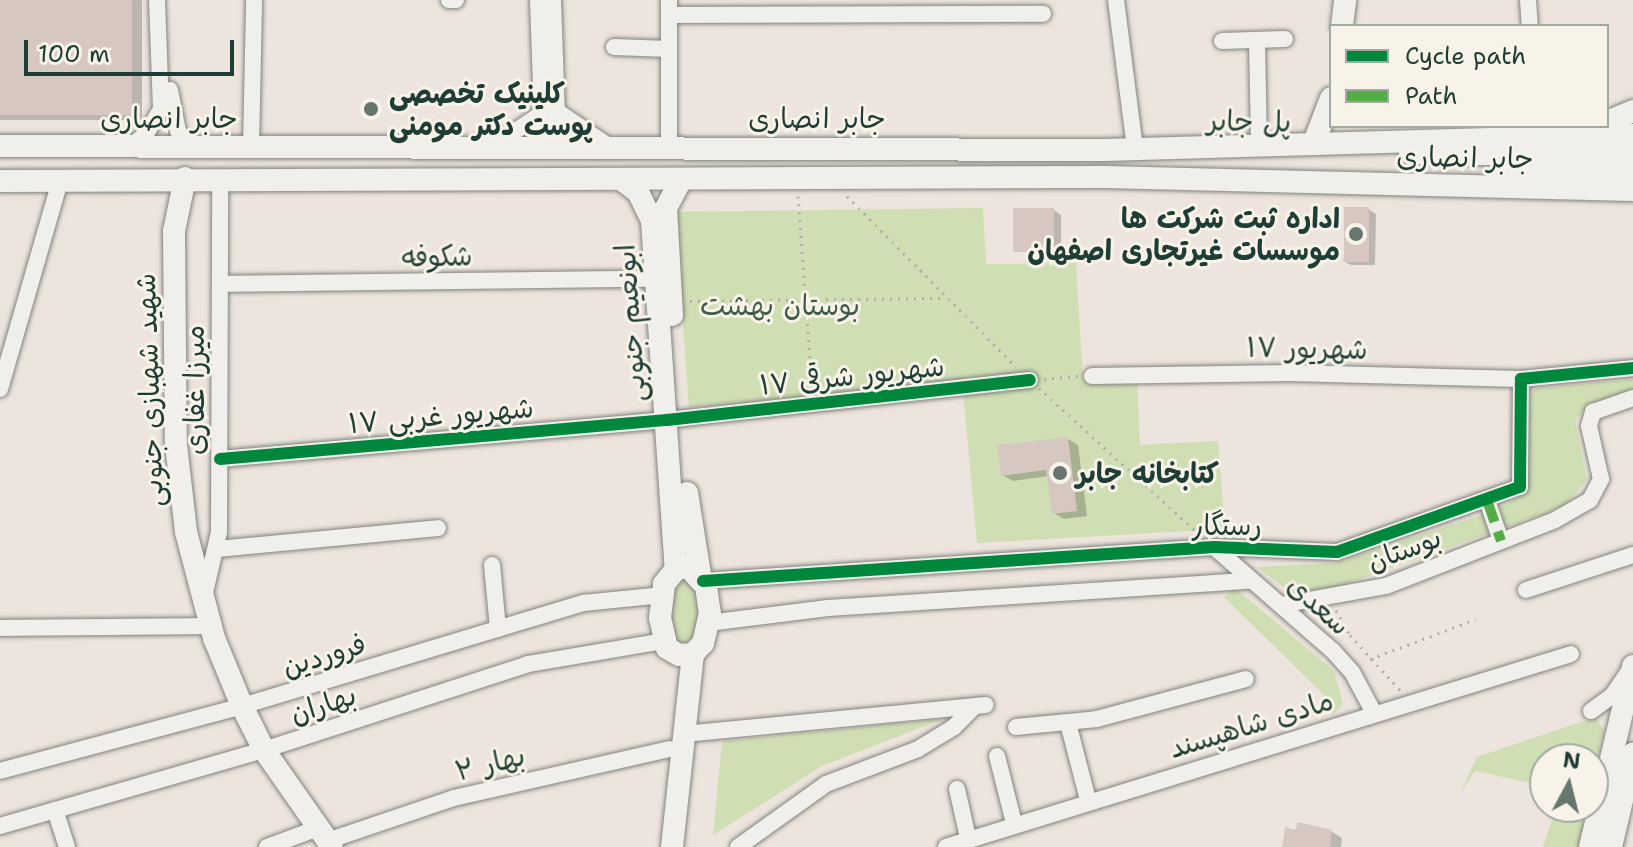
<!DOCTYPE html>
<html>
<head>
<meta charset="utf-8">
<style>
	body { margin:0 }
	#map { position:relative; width:1633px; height:847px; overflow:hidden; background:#ece4dd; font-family:"Shantell Sans","Playpen Sans Arabic",sans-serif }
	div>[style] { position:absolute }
	.green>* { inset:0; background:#d0deb4 }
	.shadow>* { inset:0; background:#0003; transform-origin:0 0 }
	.building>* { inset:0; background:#d6c8c1; transform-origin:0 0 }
	.path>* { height:3px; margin-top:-1.5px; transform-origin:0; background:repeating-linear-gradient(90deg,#afb0ac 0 2px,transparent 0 8px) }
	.roads { filter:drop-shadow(0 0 2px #81837e) drop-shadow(0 0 2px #81837e) }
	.minor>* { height:16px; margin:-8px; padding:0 8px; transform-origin:8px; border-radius:8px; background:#f1efeb }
	.major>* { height:22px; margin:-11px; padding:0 11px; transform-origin:11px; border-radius:11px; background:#f1efeb }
	.quiet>* { height:10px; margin-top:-5px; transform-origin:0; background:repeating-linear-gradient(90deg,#52ad45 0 20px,transparent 0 30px) }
	.cycleway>* { height:12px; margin:-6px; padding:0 6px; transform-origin:6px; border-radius:6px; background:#00873e }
	.dots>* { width:22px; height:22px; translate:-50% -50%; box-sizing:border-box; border:4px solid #f7f3e8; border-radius:50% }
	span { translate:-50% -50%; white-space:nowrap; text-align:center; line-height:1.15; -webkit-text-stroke:6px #f7f3e8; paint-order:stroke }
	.poi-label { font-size:28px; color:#1f3d34; font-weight:700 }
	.left { translate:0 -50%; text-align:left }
	.right { translate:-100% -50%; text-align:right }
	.street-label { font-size:28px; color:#1f3d34 }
	.park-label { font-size:28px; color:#3e5c47 }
	.legend { position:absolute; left:1329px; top:24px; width:280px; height:104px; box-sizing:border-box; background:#f7f3e8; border:2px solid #a1aaa0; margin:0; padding:10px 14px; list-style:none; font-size:24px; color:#1f3d34 }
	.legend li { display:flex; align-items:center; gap:16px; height:40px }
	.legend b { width:40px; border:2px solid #a1aaa0 }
	.north { position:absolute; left:1529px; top:743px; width:80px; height:80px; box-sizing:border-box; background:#f7f3e8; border:2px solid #a1aaa0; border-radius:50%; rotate:7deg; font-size:22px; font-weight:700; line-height:32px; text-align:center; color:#1f3d34 }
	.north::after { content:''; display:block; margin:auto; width:28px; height:36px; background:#67776f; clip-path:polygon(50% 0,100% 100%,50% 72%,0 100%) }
	.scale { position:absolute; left:24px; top:40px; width:210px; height:36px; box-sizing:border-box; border:4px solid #1f3d34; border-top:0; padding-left:10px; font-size:24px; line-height:28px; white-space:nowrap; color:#1f3d34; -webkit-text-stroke:6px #f7f3e8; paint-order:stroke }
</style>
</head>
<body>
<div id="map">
	<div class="green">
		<div style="clip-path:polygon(983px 208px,986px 264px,1076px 263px,1083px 380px,1137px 379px,1140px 445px,1218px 441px,1225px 529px,977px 543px,963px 392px,1029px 375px,689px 408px,675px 212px)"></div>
		<div style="clip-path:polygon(1633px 379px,1633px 392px,1588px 405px,1575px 421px,1587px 480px,1565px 506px,1329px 590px,1295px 596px,1257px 567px,1336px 563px,1493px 511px,1525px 494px,1531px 389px)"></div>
		<div style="clip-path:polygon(680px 576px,696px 580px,701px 619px,696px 636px,681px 645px,672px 643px,666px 608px)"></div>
		<div style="clip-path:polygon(1235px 588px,1334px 671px,1343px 704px,1333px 715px,1324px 695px,1224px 597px)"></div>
		<div style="clip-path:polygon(1596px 717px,1604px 731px,1593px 781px,1593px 759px,1545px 759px,1545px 786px,1475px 771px,1460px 793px,1477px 757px)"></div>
		<div style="clip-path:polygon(943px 719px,822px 766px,713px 835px,722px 741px)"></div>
		<div style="clip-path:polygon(1556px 807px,1587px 807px,1579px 847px,1543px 847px)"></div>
	</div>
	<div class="shadow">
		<div style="left:0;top:0;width:142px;height:120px"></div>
		<div style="clip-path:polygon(1368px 209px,1376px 214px,1375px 265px,1351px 265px,1343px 261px)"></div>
		<div style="clip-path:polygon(1054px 210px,1061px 215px,1061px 255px,1016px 251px)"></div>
		<div style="clip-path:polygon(1068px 439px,1078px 445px,1087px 516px,1064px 519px,1054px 513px,1049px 476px,1013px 481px,1002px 475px)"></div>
		<div style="clip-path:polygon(1297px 832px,1332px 832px,1342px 838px,1341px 847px,1284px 847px)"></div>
	</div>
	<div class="building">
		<div style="left:0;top:0;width:132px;height:115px"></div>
		<div style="left:1344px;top:207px;width:25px;height:55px"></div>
		<div style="left:1013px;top:208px;width:41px;height:44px"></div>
		<div style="clip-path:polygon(1068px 437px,1077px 511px,1052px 514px,1046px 470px,1001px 476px,997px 445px)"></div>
		<div style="clip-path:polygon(1298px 822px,1332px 830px,1330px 847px,1282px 847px,1285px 827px,1295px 830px)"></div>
	</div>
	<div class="path">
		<div style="left:798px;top:196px;width:193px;rotate:85.8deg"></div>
		<div style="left:847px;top:196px;width:240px;rotate:45.3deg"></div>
		<div style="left:690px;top:301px;width:252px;rotate:-0.7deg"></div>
		<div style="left:1044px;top:379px;width:36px;rotate:-5deg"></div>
		<div style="left:1039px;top:388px;width:217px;rotate:42.4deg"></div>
		<div style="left:1336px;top:610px;width:29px;rotate:61deg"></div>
		<div style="left:1350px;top:635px;width:76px;rotate:47.7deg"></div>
		<div style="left:1370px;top:659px;width:113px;rotate:-20.7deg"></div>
	</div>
	<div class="roads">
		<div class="minor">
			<div style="left:449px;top:0;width:7px"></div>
			<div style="left:538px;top:0;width:146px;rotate:88deg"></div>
			<div style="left:553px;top:0;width:146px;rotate:88deg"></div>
			<div style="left:1116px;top:0;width:149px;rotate:82.7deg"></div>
			<div style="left:1528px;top:0;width:26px;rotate:86deg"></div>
			<div style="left:669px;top:15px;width:374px;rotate:-0.2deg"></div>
			<div style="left:1257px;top:40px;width:102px;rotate:88.9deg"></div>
			<div style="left:1222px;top:41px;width:63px;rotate:-1.8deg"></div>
			<div style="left:614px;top:47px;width:55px;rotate:2.1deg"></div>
			<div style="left:170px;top:90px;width:42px;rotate:79deg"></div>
			<div style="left:178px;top:131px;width:20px;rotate:57deg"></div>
			<div style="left:557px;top:111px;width:64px;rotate:34.2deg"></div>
			<div style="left:130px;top:147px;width:21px;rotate:-39deg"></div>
			<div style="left:146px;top:134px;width:29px;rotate:-59deg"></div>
			<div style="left:161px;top:109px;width:109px;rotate:-92.1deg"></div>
			<div style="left:492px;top:147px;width:60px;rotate:-34.2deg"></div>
			<div style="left:251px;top:148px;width:148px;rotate:-88.8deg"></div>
			<div style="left:669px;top:148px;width:148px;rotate:-90deg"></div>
			<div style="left:220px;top:284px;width:434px;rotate:-0.7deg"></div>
			<div style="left:1092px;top:376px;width:198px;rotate:-0.9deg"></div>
			<div style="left:1290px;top:373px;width:231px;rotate:1.5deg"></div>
			<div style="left:0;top:389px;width:216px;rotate:-73.9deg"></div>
			<div style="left:220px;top:459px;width:449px;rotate:-5deg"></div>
			<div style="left:667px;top:420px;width:365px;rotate:-6.3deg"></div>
			<div style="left:1488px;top:503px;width:40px;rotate:71.1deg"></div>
			<div style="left:1214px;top:547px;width:158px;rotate:41.2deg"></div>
			<div style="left:1333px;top:651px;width:28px;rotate:48deg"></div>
			<div style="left:1352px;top:672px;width:47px;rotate:61.8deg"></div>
			<div style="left:217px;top:549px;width:222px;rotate:-5.4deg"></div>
			<div style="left:492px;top:565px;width:64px;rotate:84.6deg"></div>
			<div style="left:703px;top:581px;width:512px;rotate:-3.81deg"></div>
			<div style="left:1214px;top:547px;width:123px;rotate:2.3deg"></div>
			<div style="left:1337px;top:552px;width:194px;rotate:-19.6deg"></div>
			<div style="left:1520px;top:487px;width:108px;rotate:-89.5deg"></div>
			<div style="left:1521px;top:379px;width:113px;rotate:-5.6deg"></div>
			<div style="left:1526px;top:590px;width:113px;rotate:-18.1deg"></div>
			<div style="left:204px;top:597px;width:67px;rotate:-77deg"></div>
			<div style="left:219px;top:532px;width:352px;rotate:-89.8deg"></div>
			<div style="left:1281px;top:605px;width:107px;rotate:-10.3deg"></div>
			<div style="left:1386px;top:586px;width:181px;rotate:-21.3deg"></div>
			<div style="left:1555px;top:520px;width:40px;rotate:-29.7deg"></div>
			<div style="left:1590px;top:500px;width:24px;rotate:-62deg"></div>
			<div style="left:1601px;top:479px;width:54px;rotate:-102.8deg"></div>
			<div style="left:1589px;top:426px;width:15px;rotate:-74deg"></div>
			<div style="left:1593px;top:412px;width:42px;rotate:-19.3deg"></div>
			<div style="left:708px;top:623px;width:121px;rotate:-7.1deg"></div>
			<div style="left:828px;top:608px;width:424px;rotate:-3.7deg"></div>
			<div style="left:0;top:628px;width:210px;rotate:-0.5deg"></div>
			<div style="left:1591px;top:711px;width:26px;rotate:-36deg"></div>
			<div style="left:1612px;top:696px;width:27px;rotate:-56deg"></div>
			<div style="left:1068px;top:723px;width:80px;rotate:75.4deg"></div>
			<div style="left:1016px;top:727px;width:81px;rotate:-5.6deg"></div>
			<div style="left:1097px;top:719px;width:154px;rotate:-15deg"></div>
			<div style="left:684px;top:734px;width:303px;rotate:-5.5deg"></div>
			<div style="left:997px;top:756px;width:69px;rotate:75.8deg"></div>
			<div style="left:0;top:771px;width:251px;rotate:-15deg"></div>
			<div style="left:242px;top:706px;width:357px;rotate:-16.8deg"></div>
			<div style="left:584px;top:603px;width:79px;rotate:-5.8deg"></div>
			<div style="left:957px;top:789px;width:50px;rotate:77.3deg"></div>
			<div style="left:55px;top:810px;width:39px;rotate:72deg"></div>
			<div style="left:0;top:826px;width:275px;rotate:-16.1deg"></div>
			<div style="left:264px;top:750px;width:278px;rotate:-18deg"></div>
			<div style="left:528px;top:664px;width:138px;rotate:-9.6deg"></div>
			<div style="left:327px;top:841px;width:134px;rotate:-18.7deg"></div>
			<div style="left:454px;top:798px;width:221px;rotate:-12.8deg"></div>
			<div style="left:267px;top:847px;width:54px;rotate:-20.4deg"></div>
			<div style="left:738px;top:847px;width:108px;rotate:-35.6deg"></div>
			<div style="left:826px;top:784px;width:98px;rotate:-20.8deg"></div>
			<div style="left:918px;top:749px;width:42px;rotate:-31.4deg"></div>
			<div style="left:954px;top:727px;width:28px;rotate:-45deg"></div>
			<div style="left:946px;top:847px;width:654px;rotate:-17.16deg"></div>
		</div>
		<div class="major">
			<div style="left:1342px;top:26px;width:26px;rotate:-83deg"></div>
			<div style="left:1607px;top:122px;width:28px;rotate:-23deg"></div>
			<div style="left:1315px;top:140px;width:45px;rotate:-69.1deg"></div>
			<div style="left:0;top:146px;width:1104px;rotate:0.21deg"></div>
			<div style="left:1104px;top:150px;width:529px;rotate:-1.62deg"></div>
			<div style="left:1410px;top:153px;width:223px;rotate:0.8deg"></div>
			<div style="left:1502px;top:173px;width:131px;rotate:-0.4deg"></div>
			<div style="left:185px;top:178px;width:54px;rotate:101.7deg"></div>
			<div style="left:174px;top:231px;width:214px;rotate:89.5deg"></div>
			<div style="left:176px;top:445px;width:88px;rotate:83.4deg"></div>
			<div style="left:186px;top:532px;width:110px;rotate:75.2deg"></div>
			<div style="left:214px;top:638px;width:74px;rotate:67.6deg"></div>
			<div style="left:242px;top:706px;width:49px;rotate:63.4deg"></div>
			<div style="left:264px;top:750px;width:118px;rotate:55deg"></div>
			<div style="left:622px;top:180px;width:20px;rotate:37deg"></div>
			<div style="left:638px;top:192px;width:32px;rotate:64deg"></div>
			<div style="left:652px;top:221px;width:349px;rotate:86.1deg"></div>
			<div style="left:0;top:181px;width:1105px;rotate:-0.21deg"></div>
			<div style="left:1105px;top:177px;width:528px;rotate:1.41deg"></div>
			<div style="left:672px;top:315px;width:107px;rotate:-93.2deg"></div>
			<div style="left:666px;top:208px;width:32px;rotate:-62deg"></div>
			<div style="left:687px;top:493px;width:82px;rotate:80.9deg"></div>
			<div style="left:688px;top:567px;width:26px;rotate:47deg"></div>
			<div style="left:706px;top:586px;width:27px;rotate:82deg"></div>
			<div style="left:710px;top:613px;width:31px;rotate:103deg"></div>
			<div style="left:703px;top:643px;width:15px;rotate:132deg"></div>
			<div style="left:693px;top:654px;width:14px;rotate:176deg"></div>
			<div style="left:679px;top:655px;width:14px;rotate:-150deg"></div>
			<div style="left:667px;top:648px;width:31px;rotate:-103deg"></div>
			<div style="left:660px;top:618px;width:34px;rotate:-83deg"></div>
			<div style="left:664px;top:584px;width:19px;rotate:-51deg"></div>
			<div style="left:676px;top:569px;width:12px;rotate:-9deg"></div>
			<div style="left:672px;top:847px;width:194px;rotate:-83.8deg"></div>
			<div style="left:1590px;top:847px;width:186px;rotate:-76.6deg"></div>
			<div style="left:1611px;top:847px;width:96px;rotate:-76.7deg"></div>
		</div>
	</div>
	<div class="quiet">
		<div style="left:1488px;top:503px;width:40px;rotate:71.1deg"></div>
	</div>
	<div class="cycleway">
		<div style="left:220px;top:459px;width:449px;rotate:-5deg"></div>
		<div style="left:667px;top:420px;width:365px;rotate:-6.3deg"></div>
		<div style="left:703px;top:581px;width:512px;rotate:-3.81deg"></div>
		<div style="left:1214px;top:547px;width:123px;rotate:2.3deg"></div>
		<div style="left:1337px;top:552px;width:194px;rotate:-19.6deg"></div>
		<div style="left:1520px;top:487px;width:108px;rotate:-89.5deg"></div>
		<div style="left:1521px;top:379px;width:113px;rotate:-5.6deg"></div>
	</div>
	<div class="dots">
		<div style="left:371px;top:109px;background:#67776f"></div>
		<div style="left:1356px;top:234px;background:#67776f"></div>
		<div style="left:1060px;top:473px;background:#67776f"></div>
	</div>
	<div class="poi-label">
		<span class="left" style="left:389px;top:109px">کلینیک تخصصی<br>پوست دکتر مومنی</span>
		<span class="right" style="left:1340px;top:234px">اداره ثبت شرکت ها<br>موسسات غیرتجاری اصفهان</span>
		<span class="left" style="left:1076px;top:473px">کتابخانه جابر</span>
	</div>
	<div class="street-label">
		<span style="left:169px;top:118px">جابر انصاری</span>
		<span style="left:817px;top:118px">جابر انصاری</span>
		<span style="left:1249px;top:121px;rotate:1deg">پل جابر</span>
		<span style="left:1465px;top:157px;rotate:1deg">جابر انصاری</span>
		<span style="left:437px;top:256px;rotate:-1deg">شکوفه</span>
		<span style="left:630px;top:323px;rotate:-94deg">ابونعیم جنوبی</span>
		<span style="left:1307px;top:348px;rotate:1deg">۱۷ شهریور</span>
		<span style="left:852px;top:375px;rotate:-6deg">۱۷ شهریور شرقی</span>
		<span style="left:149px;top:390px;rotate:-92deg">شهید شهبازی جنوبی</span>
		<span style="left:194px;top:390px;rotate:-90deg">میرزا غفاری</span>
		<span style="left:441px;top:415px;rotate:-5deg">۱۷ شهریور غربی</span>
		<span style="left:1227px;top:525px">رستگار</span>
		<span style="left:1404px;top:549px;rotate:-20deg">بوستان</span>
		<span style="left:1319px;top:605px;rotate:42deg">سعدی</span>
		<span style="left:324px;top:655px;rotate:-17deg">فروردین</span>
		<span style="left:323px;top:704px;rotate:-18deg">بهاران</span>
		<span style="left:1251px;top:724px;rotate:-17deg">مادی شاهپسند</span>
		<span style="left:490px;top:763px;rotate:-14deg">بهار ۲</span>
	</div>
	<div class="park-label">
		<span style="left:780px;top:305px">بوستان بهشت</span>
	</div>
	<ul class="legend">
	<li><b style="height:10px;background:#00873e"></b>Cycle path</li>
	<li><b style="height:10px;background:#52ad45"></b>Path</li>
	</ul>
	<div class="north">N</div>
	<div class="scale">100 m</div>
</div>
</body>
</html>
